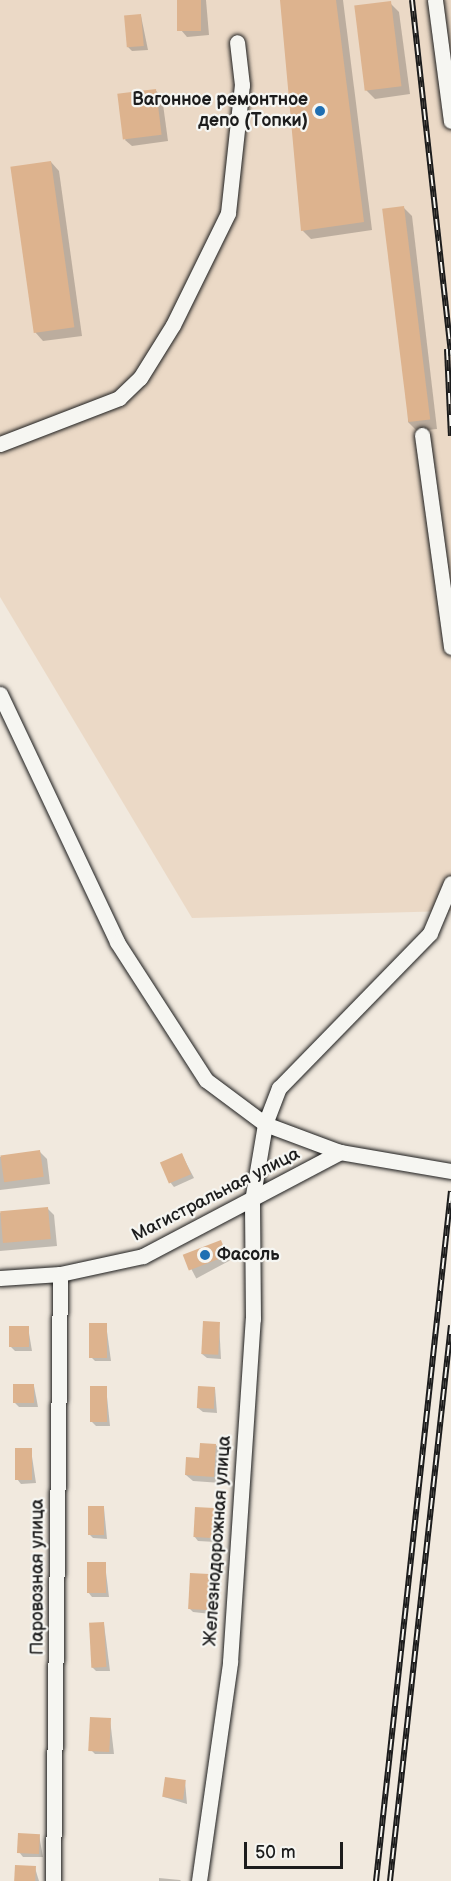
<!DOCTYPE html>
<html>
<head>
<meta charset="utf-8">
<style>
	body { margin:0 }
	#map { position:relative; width:451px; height:1881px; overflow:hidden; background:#f1e9de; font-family:"Balsamiq Sans",sans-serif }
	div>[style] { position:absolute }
	.built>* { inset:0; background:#ebd9c6 }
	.shadow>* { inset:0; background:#0003; transform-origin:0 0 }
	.building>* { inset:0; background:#ddb38e; transform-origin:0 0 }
	.roads { filter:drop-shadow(0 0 2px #1c1c1c) drop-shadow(0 0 2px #1c1c1c) }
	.minor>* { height:15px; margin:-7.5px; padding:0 7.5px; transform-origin:7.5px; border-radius:7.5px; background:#f6f6f2 }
	.rail>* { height:6px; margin-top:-3px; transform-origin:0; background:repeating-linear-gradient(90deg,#f6f6f2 0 11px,#1c1c1c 0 22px); box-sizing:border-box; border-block:2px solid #1c1c1c }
	.dots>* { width:16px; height:16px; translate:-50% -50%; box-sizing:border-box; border:3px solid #f6f6f2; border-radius:50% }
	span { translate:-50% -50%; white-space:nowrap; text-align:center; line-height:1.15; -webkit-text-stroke:4.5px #f6f6f2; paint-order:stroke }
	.poi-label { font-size:18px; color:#1c1c1c; font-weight:700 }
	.right { translate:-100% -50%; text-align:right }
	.left { translate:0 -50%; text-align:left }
	.street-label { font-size:18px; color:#1c1c1c }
	.scale { position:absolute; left:244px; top:1842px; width:99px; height:27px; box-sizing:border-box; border:3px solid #1c1c1c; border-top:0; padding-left:8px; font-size:18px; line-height:21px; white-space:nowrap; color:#1c1c1c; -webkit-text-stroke:4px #f6f6f2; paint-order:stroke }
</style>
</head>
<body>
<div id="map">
	<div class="built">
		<div style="clip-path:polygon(0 0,451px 0,451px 911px,192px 918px,0 597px)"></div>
	</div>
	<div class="shadow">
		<div style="clip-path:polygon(178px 0,206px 0,209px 35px,187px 37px,181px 30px)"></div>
		<div style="clip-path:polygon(281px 0,343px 0,372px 230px,311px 239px,302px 230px)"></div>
		<div style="clip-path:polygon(390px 3px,399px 12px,410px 94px,375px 99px,366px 90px)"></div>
		<div style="clip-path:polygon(141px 16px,148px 50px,132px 51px,128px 47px)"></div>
		<div style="clip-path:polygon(155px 90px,162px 97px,168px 141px,132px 146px,125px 140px)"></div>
		<div style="clip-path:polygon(51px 162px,59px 171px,82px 336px,43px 341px,35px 332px)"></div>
		<div style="clip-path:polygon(403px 207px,412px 216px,437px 429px,417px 431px,408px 422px)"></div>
		<div style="clip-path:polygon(40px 1152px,47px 1159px,50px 1184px,0 1190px,0 1157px)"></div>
		<div style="clip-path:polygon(182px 1155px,194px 1178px,174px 1187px,170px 1182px)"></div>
		<div style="clip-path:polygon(47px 1208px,54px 1215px,57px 1246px,0 1251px,0 1213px)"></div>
		<div style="left:220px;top:1242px;width:21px;height:38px;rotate:62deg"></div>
		<div style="clip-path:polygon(219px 1323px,221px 1359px,207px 1358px,202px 1354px)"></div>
		<div style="clip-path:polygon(106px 1324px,111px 1361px,95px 1361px,91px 1357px)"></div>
		<div style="clip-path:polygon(28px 1327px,32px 1351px,15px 1351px,11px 1347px)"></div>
		<div style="clip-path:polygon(34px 1386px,38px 1407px,19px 1407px,14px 1402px)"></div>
		<div style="clip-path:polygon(106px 1387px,110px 1426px,96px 1426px,92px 1422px)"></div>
		<div style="clip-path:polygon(215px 1388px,217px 1413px,203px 1412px,198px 1408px)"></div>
		<div style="clip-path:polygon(216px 1445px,222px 1452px,221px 1483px,193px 1481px,186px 1475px)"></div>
		<div style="clip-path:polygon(31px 1450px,36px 1483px,21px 1484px,17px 1479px)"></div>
		<div style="clip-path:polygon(104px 1508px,107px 1539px,93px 1538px,89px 1534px)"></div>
		<div style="clip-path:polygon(213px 1510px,216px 1542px,198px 1541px,194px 1536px)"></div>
		<div style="clip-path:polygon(105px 1564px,109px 1597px,92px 1597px,88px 1592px)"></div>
		<div style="clip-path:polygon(209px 1575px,211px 1614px,193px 1612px,189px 1608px)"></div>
		<div style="clip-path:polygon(104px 1624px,110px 1671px,96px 1671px,92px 1667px)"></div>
		<div style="clip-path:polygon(110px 1719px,114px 1754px,95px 1754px,91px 1750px)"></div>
		<div style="clip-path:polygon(185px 1781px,187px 1804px,164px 1797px)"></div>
		<div style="clip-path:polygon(39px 1835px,43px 1857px,23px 1857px,19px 1852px)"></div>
		<div style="clip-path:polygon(35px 1868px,39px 1881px,16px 1881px)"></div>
		<div style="clip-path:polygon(159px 1878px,180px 1880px,181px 1881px,159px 1881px)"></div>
	</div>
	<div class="building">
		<div style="left:177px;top:0;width:24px;height:31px"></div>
		<div style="clip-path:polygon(280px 0,336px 0,364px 222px,301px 231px)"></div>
		<div style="left:391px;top:1px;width:86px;height:37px;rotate:83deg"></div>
		<div style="left:141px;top:14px;width:32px;height:17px;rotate:85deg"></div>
		<div style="left:156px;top:89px;width:46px;height:39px;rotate:83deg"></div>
		<div style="left:51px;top:161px;width:168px;height:41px;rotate:82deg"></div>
		<div style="left:404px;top:206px;width:215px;height:22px;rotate:83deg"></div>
		<div style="left:40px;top:1150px;width:27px;height:40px;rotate:82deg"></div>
		<div style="left:182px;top:1153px;width:23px;height:24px;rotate:67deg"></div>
		<div style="left:48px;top:1207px;width:32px;height:48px;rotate:85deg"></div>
		<div style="left:221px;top:1240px;width:17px;height:41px;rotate:69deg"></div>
		<div style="left:203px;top:1321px;width:17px;height:33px;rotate:3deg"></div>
		<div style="left:89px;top:1323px;width:18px;height:35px"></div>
		<div style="left:9px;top:1326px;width:20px;height:21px"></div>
		<div style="left:13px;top:1384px;width:21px;height:19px"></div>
		<div style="left:90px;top:1386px;width:17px;height:36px"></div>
		<div style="left:198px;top:1386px;width:17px;height:22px;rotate:3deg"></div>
		<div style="clip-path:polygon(200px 1443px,216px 1444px,214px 1477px,185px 1475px,186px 1457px,199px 1458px)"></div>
		<div style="left:32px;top:1448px;width:32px;height:17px;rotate:90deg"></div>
		<div style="left:88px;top:1506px;width:16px;height:29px"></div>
		<div style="left:195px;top:1507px;width:19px;height:30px;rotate:3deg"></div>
		<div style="left:87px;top:1562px;width:19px;height:31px"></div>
		<div style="left:190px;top:1573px;width:19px;height:36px;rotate:3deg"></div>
		<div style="left:104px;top:1622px;width:45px;height:15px;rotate:87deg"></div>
		<div style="left:90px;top:1717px;width:21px;height:34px;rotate:3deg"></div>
		<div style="left:165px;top:1777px;width:21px;height:20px;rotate:8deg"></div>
		<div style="left:18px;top:1833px;width:22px;height:20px;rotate:3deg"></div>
		<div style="left:15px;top:1865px;width:21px;height:16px;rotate:3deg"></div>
	</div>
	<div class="roads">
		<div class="minor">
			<div style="left:435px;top:0;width:122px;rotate:82.5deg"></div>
			<div style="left:422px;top:435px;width:214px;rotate:82.2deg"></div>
			<div style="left:0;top:444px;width:128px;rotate:-21.1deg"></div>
			<div style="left:119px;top:398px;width:29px;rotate:-44deg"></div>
			<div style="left:140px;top:378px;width:62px;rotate:-58.1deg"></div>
			<div style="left:173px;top:325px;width:125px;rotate:-63.8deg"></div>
			<div style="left:228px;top:213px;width:129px;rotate:-83.8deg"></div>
			<div style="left:242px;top:85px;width:43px;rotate:-96.6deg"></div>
			<div style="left:0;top:694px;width:274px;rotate:64.7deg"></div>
			<div style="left:117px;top:942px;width:164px;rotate:57.2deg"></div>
			<div style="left:206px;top:1080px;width:74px;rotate:36.7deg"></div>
			<div style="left:265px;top:1124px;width:80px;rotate:20.5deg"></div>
			<div style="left:340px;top:1152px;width:113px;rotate:9.7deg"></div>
			<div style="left:0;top:1278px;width:60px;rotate:-3.8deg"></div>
			<div style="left:60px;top:1274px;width:85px;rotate:-12.2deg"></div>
			<div style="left:143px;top:1256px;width:223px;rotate:-27.8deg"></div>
			<div style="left:53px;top:1881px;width:607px;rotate:-89.34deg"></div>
			<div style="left:199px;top:1881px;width:221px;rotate:-81.9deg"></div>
			<div style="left:230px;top:1662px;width:344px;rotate:-86.2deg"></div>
			<div style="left:253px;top:1319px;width:118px;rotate:-90.5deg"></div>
			<div style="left:252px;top:1201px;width:78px;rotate:-80.4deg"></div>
			<div style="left:265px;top:1124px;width:39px;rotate:-69deg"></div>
			<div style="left:279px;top:1088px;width:216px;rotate:-45.7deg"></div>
			<div style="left:430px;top:933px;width:54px;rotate:-67.2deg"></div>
		</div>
	</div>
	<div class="rail">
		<div style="left:412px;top:0;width:358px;rotate:83.7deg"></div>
		<div style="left:447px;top:349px;width:87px;rotate:87.4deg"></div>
		<div style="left:376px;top:1881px;width:694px;rotate:-83.8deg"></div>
		<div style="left:390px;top:1881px;width:559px;rotate:-83.74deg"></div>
	</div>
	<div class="dots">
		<div style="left:320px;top:111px;background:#1f6fb2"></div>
		<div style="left:205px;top:1255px;background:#1f6fb2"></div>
	</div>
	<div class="poi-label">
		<span class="right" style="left:308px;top:111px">Вагонное ремонтное<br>депо (Топки)</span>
		<span class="left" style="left:217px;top:1255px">Фасоль</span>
	</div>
	<div class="street-label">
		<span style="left:216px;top:1195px;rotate:-27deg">Магистральная улица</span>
		<span style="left:218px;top:1541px;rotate:-86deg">Железнодорожная улица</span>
		<span style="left:38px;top:1577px;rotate:-90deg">Паровозная улица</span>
	</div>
	<div class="scale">50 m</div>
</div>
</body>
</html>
